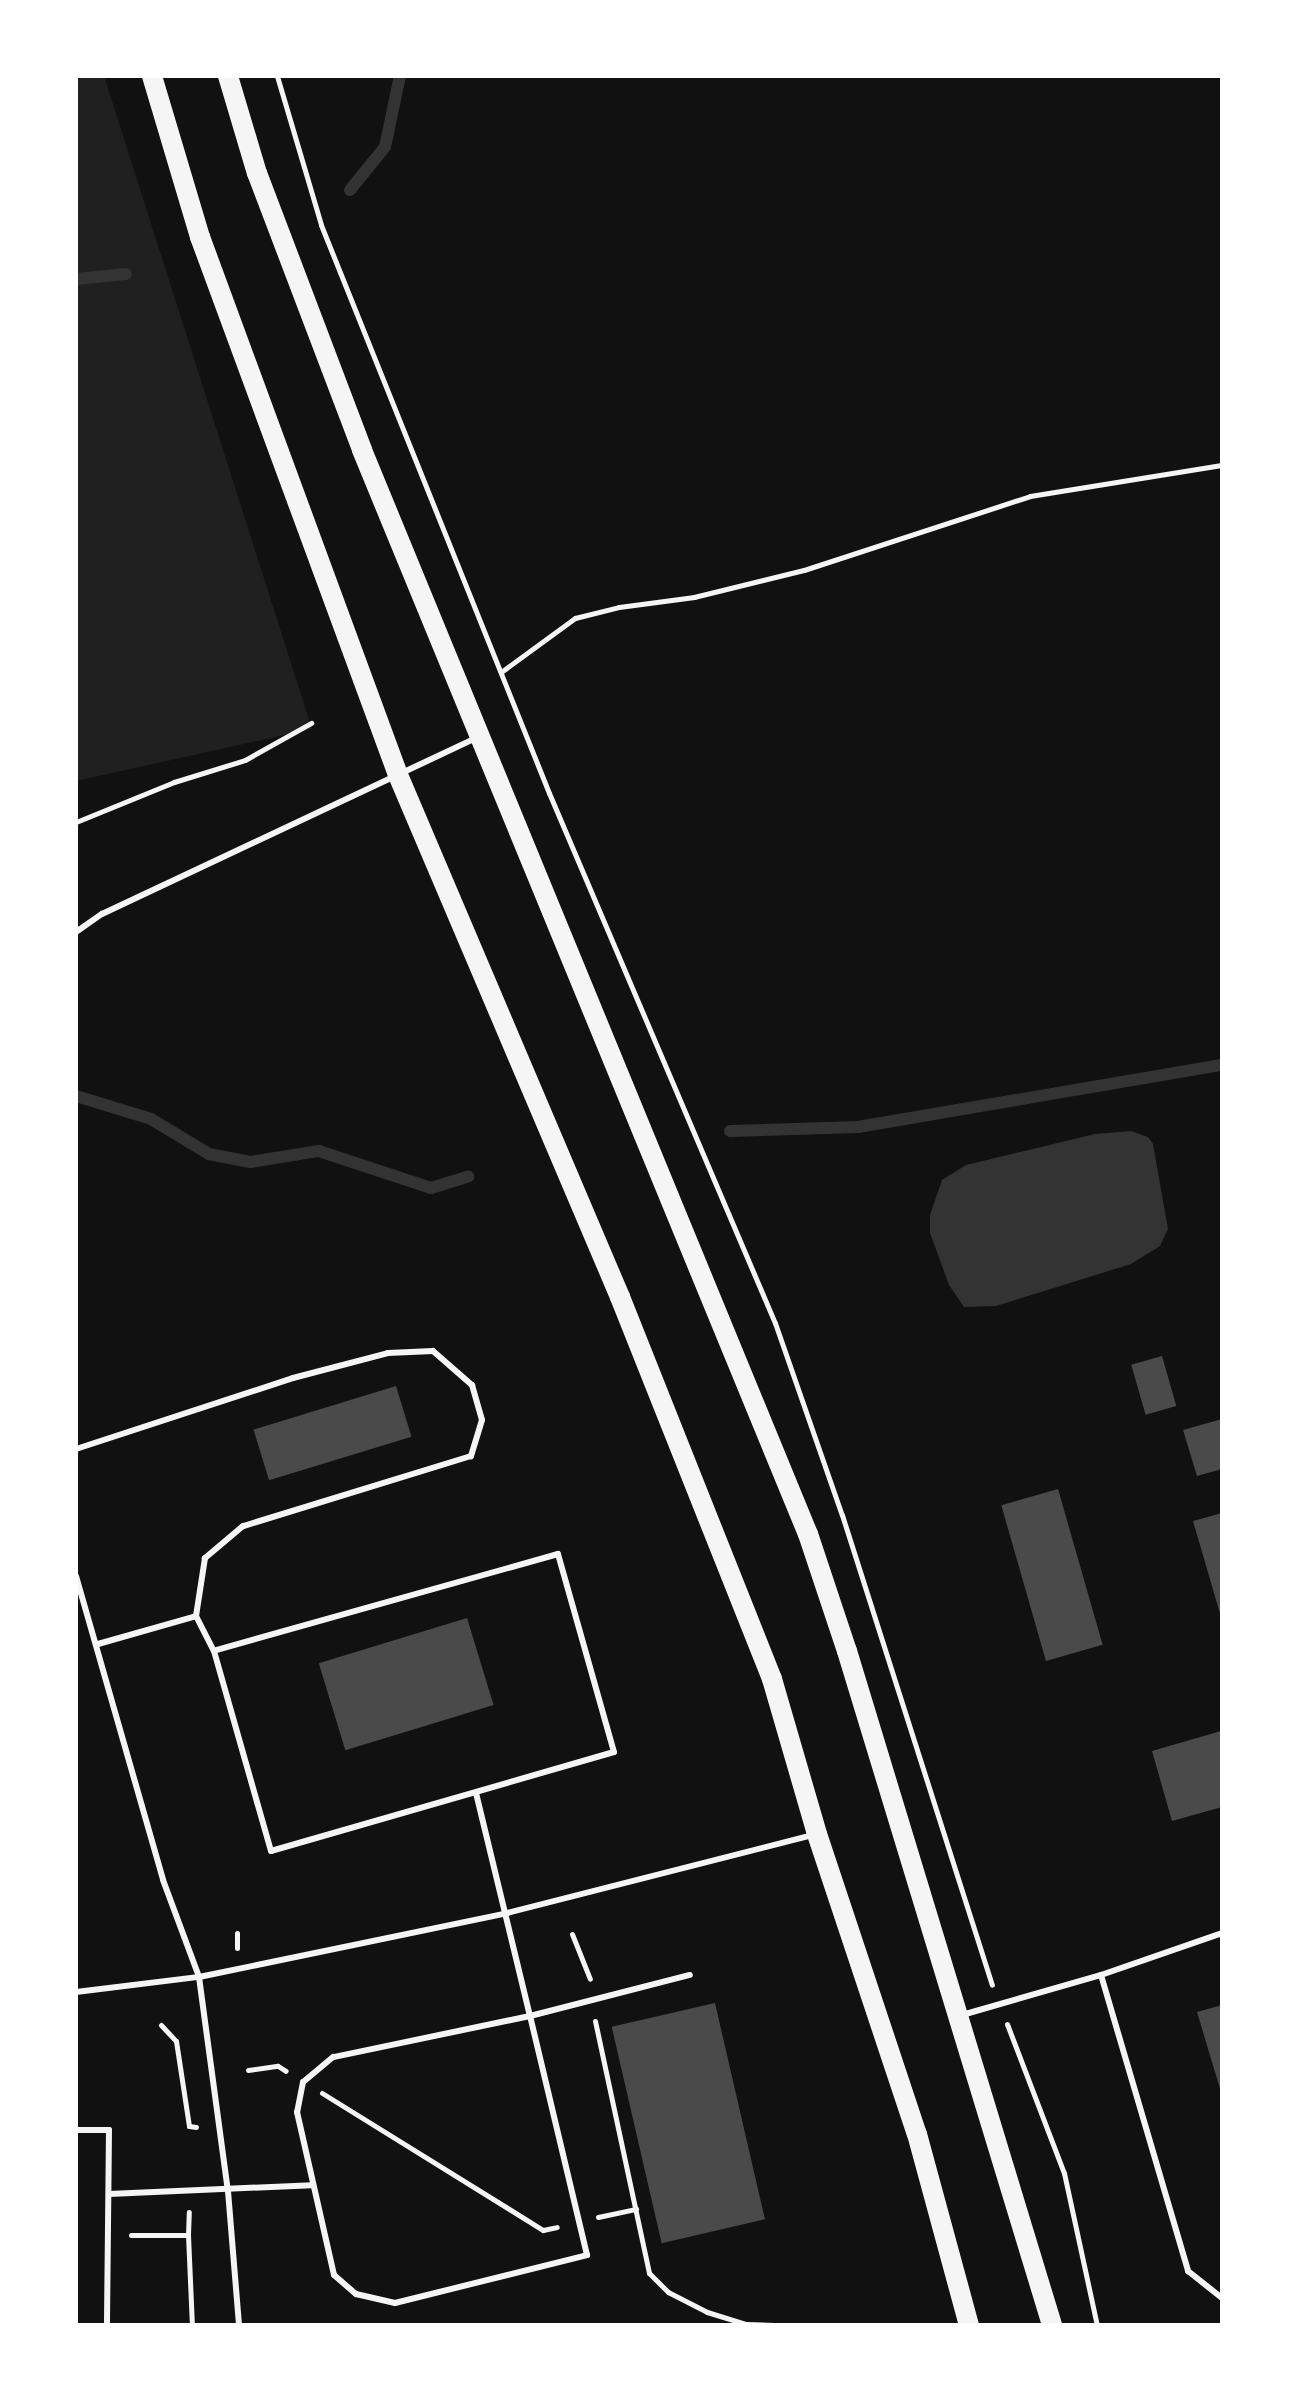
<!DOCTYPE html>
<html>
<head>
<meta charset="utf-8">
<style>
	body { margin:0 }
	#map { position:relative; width:1298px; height:2401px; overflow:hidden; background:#111; font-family:"Titillium Web",sans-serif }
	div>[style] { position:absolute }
	.green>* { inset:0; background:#202020 }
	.water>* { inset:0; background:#333 }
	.stream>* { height:12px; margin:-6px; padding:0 6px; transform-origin:6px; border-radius:6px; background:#333 }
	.building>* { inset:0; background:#4a4a4a; transform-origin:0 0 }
	.path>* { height:5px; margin:-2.5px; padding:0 2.5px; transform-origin:2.5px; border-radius:2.5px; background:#f5f5f5 }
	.service>* { height:6px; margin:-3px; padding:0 3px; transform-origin:3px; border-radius:3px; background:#f5f5f5 }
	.primary>* { height:20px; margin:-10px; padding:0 10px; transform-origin:10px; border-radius:10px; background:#f5f5f5 }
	span { translate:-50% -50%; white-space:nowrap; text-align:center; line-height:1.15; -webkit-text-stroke:8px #fff; paint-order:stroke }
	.frame { position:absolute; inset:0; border:78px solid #fff; pointer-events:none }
</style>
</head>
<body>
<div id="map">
	<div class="green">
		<div style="clip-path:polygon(76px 76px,104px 76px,312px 729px,76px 781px)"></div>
	</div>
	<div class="water">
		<div style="clip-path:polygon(1131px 1131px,1148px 1137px,1153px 1144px,1168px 1229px,1160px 1246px,1131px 1264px,996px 1306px,964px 1307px,949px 1285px,930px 1233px,930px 1215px,942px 1180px,966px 1165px,1095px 1134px)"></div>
	</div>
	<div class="stream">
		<div style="left:350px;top:190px;width:55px;rotate:-50.9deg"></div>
		<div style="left:385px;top:147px;width:73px;rotate:-78.1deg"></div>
		<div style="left:76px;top:279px;width:50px;rotate:-5.7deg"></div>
		<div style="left:76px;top:1096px;width:78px;rotate:17deg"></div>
		<div style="left:151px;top:1119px;width:68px;rotate:31.1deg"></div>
		<div style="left:209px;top:1154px;width:42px;rotate:11deg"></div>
		<div style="left:250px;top:1162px;width:70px;rotate:-9.1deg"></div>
		<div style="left:319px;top:1151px;width:118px;rotate:18.3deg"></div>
		<div style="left:431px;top:1188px;width:39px;rotate:-17deg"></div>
		<div style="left:730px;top:1131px;width:128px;rotate:-1.8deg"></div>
		<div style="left:858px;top:1127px;width:369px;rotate:-9.7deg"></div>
	</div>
	<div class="building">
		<div style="left:1162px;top:1356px;width:52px;height:32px;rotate:74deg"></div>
		<div style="left:396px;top:1386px;width:53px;height:149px;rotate:73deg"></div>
		<div style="clip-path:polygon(1222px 1419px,1222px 1469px,1197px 1476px,1183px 1430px)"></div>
		<div style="left:1058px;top:1489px;width:162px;height:59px;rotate:74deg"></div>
		<div style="clip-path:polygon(1222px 1513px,1222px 1617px,1221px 1617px,1193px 1521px)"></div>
		<div style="left:467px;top:1618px;width:91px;height:155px;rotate:73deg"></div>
		<div style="clip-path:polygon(1221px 1731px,1222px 1807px,1172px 1821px,1152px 1751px)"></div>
		<div style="left:715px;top:2003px;width:222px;height:106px;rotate:77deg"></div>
		<div style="clip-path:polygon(1222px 2005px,1222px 2092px,1221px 2092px,1197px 2012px)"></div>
	</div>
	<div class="path">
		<div style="left:277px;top:76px;width:155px;rotate:73.5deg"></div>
		<div style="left:321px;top:225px;width:612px;rotate:68.13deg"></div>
		<div style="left:549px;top:793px;width:576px;rotate:66.91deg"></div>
		<div style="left:775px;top:1323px;width:203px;rotate:70.8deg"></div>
		<div style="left:842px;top:1515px;width:493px;rotate:72.3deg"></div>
		<div style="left:501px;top:672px;width:92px;rotate:-36.1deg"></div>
		<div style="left:575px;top:618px;width:45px;rotate:-14deg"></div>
		<div style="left:619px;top:607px;width:76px;rotate:-7.6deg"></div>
		<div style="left:694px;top:597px;width:113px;rotate:-13.8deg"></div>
		<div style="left:804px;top:570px;width:238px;rotate:-18.1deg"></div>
		<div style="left:1030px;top:496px;width:194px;rotate:-9.2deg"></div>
		<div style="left:76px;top:822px;width:106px;rotate:-22.2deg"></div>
		<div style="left:174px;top:782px;width:74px;rotate:-17.2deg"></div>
		<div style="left:245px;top:760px;width:76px;rotate:-29.3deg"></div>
		<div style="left:572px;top:1934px;width:48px;rotate:68.2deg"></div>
		<div style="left:237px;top:1948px;width:15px;rotate:-90deg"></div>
		<div style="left:595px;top:2021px;width:258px;rotate:77.9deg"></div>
		<div style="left:649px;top:2273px;width:27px;rotate:45deg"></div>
		<div style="left:668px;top:2292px;width:44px;rotate:27.1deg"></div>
		<div style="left:707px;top:2312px;width:41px;rotate:17.1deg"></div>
		<div style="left:746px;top:2324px;width:34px;rotate:2deg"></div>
		<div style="left:1007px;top:2024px;width:160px;rotate:69.1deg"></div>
		<div style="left:1064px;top:2173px;width:156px;rotate:77.8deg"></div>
		<div style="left:161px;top:2025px;width:22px;rotate:47deg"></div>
		<div style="left:176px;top:2041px;width:86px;rotate:81.3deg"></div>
		<div style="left:189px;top:2126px;width:7px;rotate:8deg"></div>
		<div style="left:248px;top:2070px;width:30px;rotate:-8deg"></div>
		<div style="left:278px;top:2066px;width:9px;rotate:32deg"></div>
		<div style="left:322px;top:2093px;width:260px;rotate:31.8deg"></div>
		<div style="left:543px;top:2230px;width:14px;rotate:-12deg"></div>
		<div style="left:598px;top:2217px;width:39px;rotate:-12deg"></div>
		<div style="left:131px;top:2235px;width:57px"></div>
		<div style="left:188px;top:2235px;width:90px;rotate:87.5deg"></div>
		<div style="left:188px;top:2235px;width:23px;rotate:-88deg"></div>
	</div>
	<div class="service">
		<div style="left:76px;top:932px;width:32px;rotate:-35deg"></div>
		<div style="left:102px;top:914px;width:413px;rotate:-25.2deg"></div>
		<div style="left:76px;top:1449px;width:228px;rotate:-18.1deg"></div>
		<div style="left:293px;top:1378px;width:98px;rotate:-14.7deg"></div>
		<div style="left:388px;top:1353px;width:45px;rotate:-2.5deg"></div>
		<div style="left:433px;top:1351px;width:52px;rotate:41.1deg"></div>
		<div style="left:472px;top:1385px;width:36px;rotate:74deg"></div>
		<div style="left:482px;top:1420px;width:38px;rotate:107deg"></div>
		<div style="left:471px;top:1456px;width:239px;rotate:162.9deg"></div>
		<div style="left:243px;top:1526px;width:50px;rotate:139.9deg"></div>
		<div style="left:205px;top:1558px;width:59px;rotate:98.8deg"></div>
		<div style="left:76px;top:1576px;width:316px;rotate:74deg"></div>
		<div style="left:163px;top:1880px;width:103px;rotate:69.6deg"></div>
		<div style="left:199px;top:1977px;width:216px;rotate:82.3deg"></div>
		<div style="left:228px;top:2191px;width:134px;rotate:85.3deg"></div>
		<div style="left:98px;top:1644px;width:102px;rotate:-15.9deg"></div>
		<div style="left:196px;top:1616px;width:39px;rotate:63deg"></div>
		<div style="left:214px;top:1651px;width:208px;rotate:74.1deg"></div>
		<div style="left:271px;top:1851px;width:357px;rotate:-16.1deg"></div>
		<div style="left:614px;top:1752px;width:206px;rotate:-105.8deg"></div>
		<div style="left:558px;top:1554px;width:357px;rotate:164.3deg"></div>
		<div style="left:476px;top:1793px;width:229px;rotate:76.4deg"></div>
		<div style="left:530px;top:2016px;width:201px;rotate:168.2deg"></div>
		<div style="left:333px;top:2057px;width:39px;rotate:140deg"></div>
		<div style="left:303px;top:2082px;width:31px;rotate:101deg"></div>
		<div style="left:297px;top:2112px;width:167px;rotate:77.2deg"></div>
		<div style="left:334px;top:2275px;width:29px;rotate:41deg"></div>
		<div style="left:356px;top:2294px;width:40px;rotate:13deg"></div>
		<div style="left:395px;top:2303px;width:198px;rotate:-14deg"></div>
		<div style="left:587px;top:2255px;width:246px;rotate:-103.4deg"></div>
		<div style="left:530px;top:2016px;width:165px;rotate:-14.4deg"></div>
		<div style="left:1101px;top:1975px;width:309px;rotate:73.6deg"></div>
		<div style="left:1188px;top:2271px;width:43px;rotate:38.5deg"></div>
		<div style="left:76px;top:1992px;width:124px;rotate:-7deg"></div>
		<div style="left:199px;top:1977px;width:315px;rotate:-11.7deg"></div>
		<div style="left:507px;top:1913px;width:316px;rotate:-14.3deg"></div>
		<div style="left:962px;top:2015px;width:145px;rotate:-16.1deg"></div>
		<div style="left:1101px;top:1975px;width:128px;rotate:-19.1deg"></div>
		<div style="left:76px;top:2130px;width:33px"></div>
		<div style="left:109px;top:2130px;width:195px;rotate:90.6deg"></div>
		<div style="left:109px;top:2194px;width:203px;rotate:-2.5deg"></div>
	</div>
	<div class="primary">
		<div style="left:152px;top:76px;width:168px;rotate:73.4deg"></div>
		<div style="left:200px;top:237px;width:573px;rotate:69.79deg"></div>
		<div style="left:398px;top:775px;width:567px;rotate:66.96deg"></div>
		<div style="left:620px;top:1297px;width:411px;rotate:68.3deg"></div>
		<div style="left:772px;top:1679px;width:161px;rotate:73.8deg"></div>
		<div style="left:817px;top:1834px;width:316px;rotate:71.6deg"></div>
		<div style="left:917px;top:2134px;width:198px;rotate:74.8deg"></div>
		<div style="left:228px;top:76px;width:101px;rotate:73.4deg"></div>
		<div style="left:257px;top:173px;width:296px;rotate:69.2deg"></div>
		<div style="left:362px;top:450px;width:1172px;rotate:67.64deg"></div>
		<div style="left:808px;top:1534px;width:123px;rotate:71.6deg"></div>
		<div style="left:847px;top:1651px;width:704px;rotate:73.08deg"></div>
	</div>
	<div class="frame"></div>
</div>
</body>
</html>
